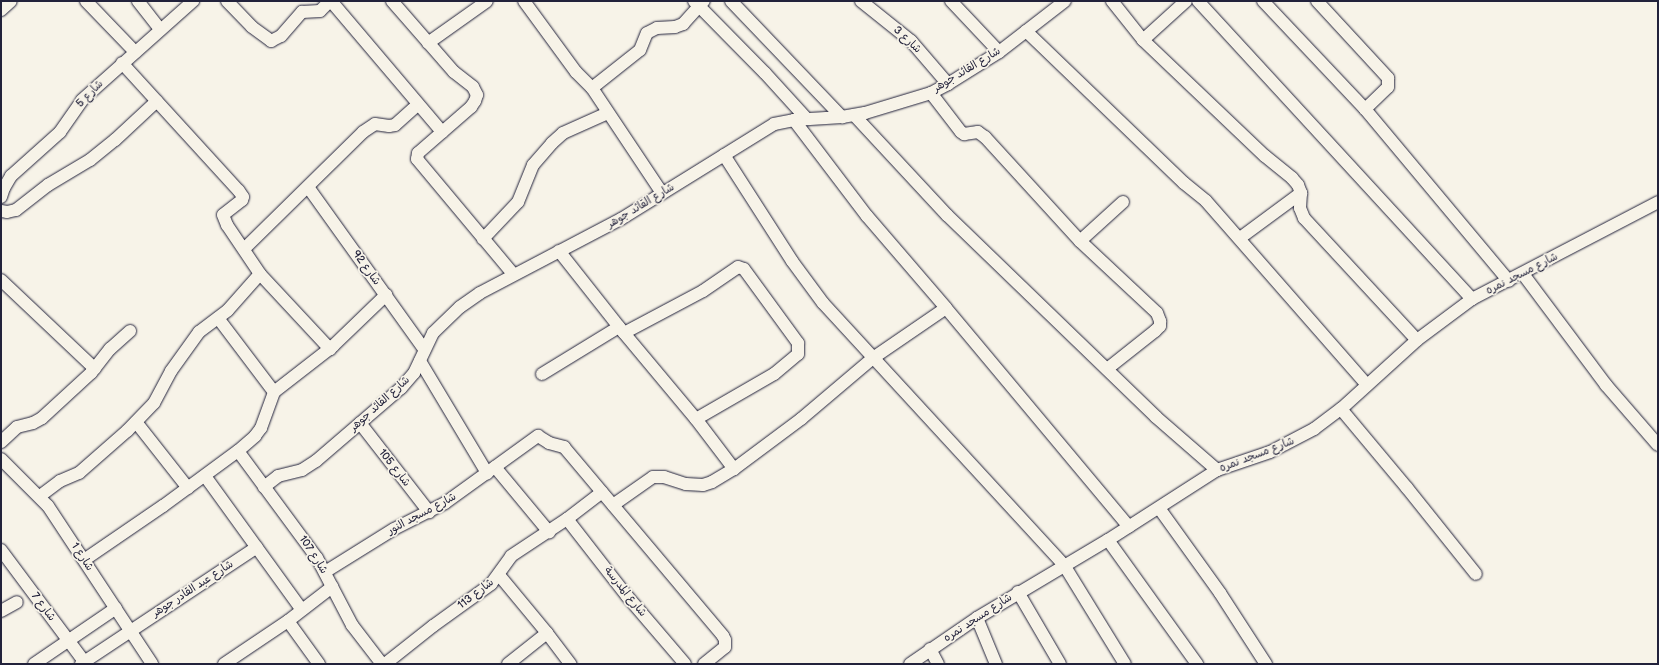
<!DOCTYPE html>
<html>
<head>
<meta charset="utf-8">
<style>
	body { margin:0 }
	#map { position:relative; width:1659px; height:665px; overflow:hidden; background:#f7f3e8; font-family:"Balsamiq Sans","Playpen Sans Arabic",sans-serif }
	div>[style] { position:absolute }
	.roads { filter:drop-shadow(0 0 1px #22223b) drop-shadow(0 0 1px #22223b) }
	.minor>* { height:12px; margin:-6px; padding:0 6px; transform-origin:6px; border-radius:6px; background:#f7f3e8 }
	span { translate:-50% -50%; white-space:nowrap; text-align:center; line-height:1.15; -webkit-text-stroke:3.5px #f7f3e8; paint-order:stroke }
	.street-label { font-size:11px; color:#22223b }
	.frame { position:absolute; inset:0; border:2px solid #22223b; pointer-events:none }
</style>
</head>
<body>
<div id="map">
	<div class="roads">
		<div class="minor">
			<div style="left:86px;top:1px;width:71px;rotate:46.1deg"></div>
			<div style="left:138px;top:1px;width:36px;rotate:52deg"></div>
			<div style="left:227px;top:1px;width:36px;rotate:46deg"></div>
			<div style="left:252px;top:27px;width:24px;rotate:36deg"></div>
			<div style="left:271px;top:41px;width:11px;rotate:-27deg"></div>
			<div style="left:281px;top:36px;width:32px;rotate:-49deg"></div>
			<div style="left:302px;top:12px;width:18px;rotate:-3deg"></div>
			<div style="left:320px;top:11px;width:14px;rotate:-45deg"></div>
			<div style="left:331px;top:1px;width:172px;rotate:49.7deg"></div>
			<div style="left:392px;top:1px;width:94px;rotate:48.9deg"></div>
			<div style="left:454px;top:72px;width:24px;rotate:38deg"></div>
			<div style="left:473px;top:87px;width:9px;rotate:63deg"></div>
			<div style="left:477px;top:95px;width:6px;rotate:108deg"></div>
			<div style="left:475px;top:101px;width:7px;rotate:124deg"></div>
			<div style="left:471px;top:107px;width:70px;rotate:139deg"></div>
			<div style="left:418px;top:153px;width:6px;rotate:99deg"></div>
			<div style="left:417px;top:159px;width:150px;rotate:50.1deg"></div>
			<div style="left:524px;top:1px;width:88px;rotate:53.8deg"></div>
			<div style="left:576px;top:72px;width:23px;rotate:45deg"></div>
			<div style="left:592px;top:88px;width:126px;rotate:56.3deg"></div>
			<div style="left:694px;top:1px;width:101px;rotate:45.4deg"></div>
			<div style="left:765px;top:73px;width:61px;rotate:47.7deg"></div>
			<div style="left:731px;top:1px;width:161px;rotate:46.3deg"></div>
			<div style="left:861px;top:1px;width:64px;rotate:38.7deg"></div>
			<div style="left:911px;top:41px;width:57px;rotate:49.3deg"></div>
			<div style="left:951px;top:1px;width:70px;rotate:46.7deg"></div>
			<div style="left:1112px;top:1px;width:50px;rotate:51.5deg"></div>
			<div style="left:1143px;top:40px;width:168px;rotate:43.6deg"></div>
			<div style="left:1265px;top:156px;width:35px;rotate:39deg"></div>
			<div style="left:1292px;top:178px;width:9px;rotate:49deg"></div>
			<div style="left:1298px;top:185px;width:9px;rotate:69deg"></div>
			<div style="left:1301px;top:193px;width:15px;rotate:94deg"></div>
			<div style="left:1300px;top:208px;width:11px;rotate:68deg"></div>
			<div style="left:1304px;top:218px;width:166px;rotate:47.2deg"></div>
			<div style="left:1198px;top:1px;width:405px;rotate:47.4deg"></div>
			<div style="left:1263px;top:1px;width:149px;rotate:46.6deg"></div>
			<div style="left:1365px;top:109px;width:224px;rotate:50.1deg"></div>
			<div style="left:1317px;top:1px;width:105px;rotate:47.3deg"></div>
			<div style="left:1388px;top:78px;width:9px;rotate:90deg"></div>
			<div style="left:1388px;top:87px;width:32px;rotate:136deg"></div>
			<div style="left:1px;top:10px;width:13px;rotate:-42deg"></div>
			<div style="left:1026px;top:31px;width:219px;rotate:43.9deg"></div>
			<div style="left:1184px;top:183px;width:28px;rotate:39deg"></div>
			<div style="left:1206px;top:201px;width:244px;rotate:48.8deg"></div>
			<div style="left:1143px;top:40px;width:58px;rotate:-42.2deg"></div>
			<div style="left:428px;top:43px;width:72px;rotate:-35.4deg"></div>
			<div style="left:122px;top:63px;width:173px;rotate:47.6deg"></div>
			<div style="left:239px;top:191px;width:7px;rotate:56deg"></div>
			<div style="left:243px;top:197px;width:3px;rotate:108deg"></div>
			<div style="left:242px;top:200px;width:24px;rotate:142deg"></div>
			<div style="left:223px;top:215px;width:11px;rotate:68deg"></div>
			<div style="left:227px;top:225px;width:59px;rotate:56deg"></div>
			<div style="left:260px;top:274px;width:103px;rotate:47deg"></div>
			<div style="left:592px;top:88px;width:61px;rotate:-38.4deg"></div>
			<div style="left:640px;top:50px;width:18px;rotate:-68deg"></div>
			<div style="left:647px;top:33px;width:11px;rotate:-27deg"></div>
			<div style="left:657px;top:28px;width:18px;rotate:-3deg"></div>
			<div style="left:675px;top:27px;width:9px;rotate:-21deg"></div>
			<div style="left:683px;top:24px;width:31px;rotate:-48deg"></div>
			<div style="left:931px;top:93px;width:49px;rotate:52.4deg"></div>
			<div style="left:961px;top:132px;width:4px;rotate:34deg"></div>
			<div style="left:964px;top:134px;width:14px;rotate:-8deg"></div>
			<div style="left:978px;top:132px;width:9px;rotate:36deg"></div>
			<div style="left:985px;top:137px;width:141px;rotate:47.6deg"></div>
			<div style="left:1080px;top:241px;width:105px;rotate:43.1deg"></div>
			<div style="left:1157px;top:313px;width:9px;rotate:69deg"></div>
			<div style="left:1160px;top:321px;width:5px;rotate:90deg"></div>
			<div style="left:1160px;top:326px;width:7px;rotate:135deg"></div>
			<div style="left:1155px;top:331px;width:61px;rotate:141.6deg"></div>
			<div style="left:854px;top:115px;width:137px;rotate:47.1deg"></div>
			<div style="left:947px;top:215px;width:291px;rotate:44deg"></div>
			<div style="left:1156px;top:417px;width:81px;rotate:41deg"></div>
			<div style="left:794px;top:120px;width:121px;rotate:52.8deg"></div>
			<div style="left:867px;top:216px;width:121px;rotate:49.3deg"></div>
			<div style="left:946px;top:308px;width:285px;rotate:50.1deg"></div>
			<div style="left:724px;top:155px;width:126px;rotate:57.3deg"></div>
			<div style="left:792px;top:261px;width:52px;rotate:53.6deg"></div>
			<div style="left:823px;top:303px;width:356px;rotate:47.4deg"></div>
			<div style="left:1064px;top:565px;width:116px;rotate:58.4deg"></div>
			<div style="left:308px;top:187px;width:199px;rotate:54.4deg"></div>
			<div style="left:1px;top:197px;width:9px;rotate:-72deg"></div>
			<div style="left:4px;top:188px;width:14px;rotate:-60deg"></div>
			<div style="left:11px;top:176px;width:66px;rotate:-41.9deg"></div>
			<div style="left:60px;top:132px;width:39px;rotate:-55deg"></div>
			<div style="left:82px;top:100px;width:149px;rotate:-41.7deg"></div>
			<div style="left:1px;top:211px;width:6px;rotate:9deg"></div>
			<div style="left:7px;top:212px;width:9px;rotate:-13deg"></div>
			<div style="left:16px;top:210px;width:41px;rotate:-38deg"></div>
			<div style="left:48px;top:185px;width:49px;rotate:-30.8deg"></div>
			<div style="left:90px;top:160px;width:32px;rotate:-39deg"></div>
			<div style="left:115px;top:140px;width:57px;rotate:-42.9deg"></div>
			<div style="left:1240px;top:238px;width:76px;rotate:-36.4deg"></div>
			<div style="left:483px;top:239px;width:51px;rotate:-46.6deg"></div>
			<div style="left:518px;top:202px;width:40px;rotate:-68deg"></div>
			<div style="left:533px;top:165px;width:29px;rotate:-49deg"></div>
			<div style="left:552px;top:143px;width:15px;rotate:-42deg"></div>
			<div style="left:563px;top:133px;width:49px;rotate:-24deg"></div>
			<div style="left:1080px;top:241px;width:58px;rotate:-42.2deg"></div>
			<div style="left:244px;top:249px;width:167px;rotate:-44.5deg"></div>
			<div style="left:363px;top:132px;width:14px;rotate:-34deg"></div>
			<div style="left:375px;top:124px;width:14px;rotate:8deg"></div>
			<div style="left:389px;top:126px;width:6px;rotate:-9deg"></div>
			<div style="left:395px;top:125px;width:30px;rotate:-42deg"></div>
			<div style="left:559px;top:251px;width:97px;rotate:51.7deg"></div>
			<div style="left:619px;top:327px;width:120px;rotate:50.1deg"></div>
			<div style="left:696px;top:419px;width:63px;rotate:52.8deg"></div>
			<div style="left:1523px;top:274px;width:139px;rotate:53.2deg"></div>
			<div style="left:1606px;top:385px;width:79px;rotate:49.1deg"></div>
			<div style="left:1px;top:280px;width:129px;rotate:43.4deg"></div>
			<div style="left:218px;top:318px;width:93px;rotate:52.9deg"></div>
			<div style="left:624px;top:333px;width:89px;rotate:-28deg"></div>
			<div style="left:703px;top:291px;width:42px;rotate:-34.4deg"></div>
			<div style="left:738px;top:267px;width:6px;rotate:18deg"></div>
			<div style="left:744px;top:269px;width:92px;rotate:53.9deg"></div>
			<div style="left:798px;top:343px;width:11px;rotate:90deg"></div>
			<div style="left:798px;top:354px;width:31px;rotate:140deg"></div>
			<div style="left:774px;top:374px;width:90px;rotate:150deg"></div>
			<div style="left:420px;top:361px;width:131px;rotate:59.1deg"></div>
			<div style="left:542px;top:374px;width:90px;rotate:-31.4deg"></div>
			<div style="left:1341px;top:409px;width:103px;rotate:50.1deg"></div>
			<div style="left:1407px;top:488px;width:110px;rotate:51.3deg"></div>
			<div style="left:136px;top:422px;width:84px;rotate:51.8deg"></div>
			<div style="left:360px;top:423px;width:113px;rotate:52.2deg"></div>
			<div style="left:1px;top:442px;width:22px;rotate:-43deg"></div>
			<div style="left:17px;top:427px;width:16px;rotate:-14deg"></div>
			<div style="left:33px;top:423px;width:10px;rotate:-29deg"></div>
			<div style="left:42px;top:418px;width:67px;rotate:-42.6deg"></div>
			<div style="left:91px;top:373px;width:31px;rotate:-52deg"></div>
			<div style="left:110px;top:349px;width:27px;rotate:-42deg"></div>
			<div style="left:238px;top:451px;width:133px;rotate:53.6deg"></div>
			<div style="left:317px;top:558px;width:76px;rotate:62.4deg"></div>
			<div style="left:352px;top:625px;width:49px;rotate:52.4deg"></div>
			<div style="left:1px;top:459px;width:66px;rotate:45deg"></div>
			<div style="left:48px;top:506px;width:189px;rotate:56.6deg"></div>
			<div style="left:495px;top:467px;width:85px;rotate:50.3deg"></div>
			<div style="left:205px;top:476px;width:165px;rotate:54.1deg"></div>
			<div style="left:264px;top:487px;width:18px;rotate:-38deg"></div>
			<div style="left:278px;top:476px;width:25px;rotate:-14deg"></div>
			<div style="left:302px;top:470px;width:17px;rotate:-33deg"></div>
			<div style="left:316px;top:461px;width:112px;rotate:-40.7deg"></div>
			<div style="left:401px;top:388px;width:20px;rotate:-49deg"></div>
			<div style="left:414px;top:373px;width:44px;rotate:-64.6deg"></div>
			<div style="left:433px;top:333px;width:37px;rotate:-44deg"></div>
			<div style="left:460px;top:307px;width:24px;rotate:-35deg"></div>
			<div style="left:480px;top:293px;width:159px;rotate:-27.7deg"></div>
			<div style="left:621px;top:219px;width:180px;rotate:-31.8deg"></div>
			<div style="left:774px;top:124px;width:20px;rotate:-11deg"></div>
			<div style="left:794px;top:120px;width:48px;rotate:-3.6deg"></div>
			<div style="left:842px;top:117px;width:23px;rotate:-10deg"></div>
			<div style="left:865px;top:113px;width:69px;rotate:-16.9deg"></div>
			<div style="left:931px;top:93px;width:19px;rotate:-28deg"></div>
			<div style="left:948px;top:84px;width:60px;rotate:-32.1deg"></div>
			<div style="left:999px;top:52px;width:83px;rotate:-37.7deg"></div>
			<div style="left:40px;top:496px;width:25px;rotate:-37deg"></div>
			<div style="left:60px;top:481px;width:21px;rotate:-23deg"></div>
			<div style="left:79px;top:473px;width:64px;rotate:-41.2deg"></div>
			<div style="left:127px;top:431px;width:39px;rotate:-46deg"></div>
			<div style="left:154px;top:403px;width:36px;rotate:-62deg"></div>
			<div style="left:171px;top:371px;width:48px;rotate:-54.3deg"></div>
			<div style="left:199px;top:332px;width:36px;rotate:-37deg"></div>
			<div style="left:228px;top:310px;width:48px;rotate:-48.4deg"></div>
			<div style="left:613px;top:505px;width:49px;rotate:-35deg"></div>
			<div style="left:653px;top:477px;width:11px"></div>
			<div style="left:664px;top:477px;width:23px;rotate:18deg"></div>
			<div style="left:686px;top:484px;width:17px;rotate:3deg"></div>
			<div style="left:703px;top:485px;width:9px;rotate:-18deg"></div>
			<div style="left:712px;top:482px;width:26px;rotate:-31deg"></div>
			<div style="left:734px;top:469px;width:84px;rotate:-36.7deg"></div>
			<div style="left:801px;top:419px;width:94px;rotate:-40.3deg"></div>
			<div style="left:873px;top:358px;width:88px;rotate:-34.4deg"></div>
			<div style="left:1159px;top:508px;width:105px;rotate:54.3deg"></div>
			<div style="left:1220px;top:593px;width:85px;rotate:57.1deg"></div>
			<div style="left:567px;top:519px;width:98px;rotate:52.1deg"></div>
			<div style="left:627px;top:596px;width:89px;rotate:49.5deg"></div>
			<div style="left:1108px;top:540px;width:153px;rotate:54.3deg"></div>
			<div style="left:1px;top:550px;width:142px;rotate:53.3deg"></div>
			<div style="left:84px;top:560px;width:96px;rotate:-34.4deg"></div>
			<div style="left:163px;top:506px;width:93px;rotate:-36.3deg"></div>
			<div style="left:238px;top:451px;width:23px;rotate:-41deg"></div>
			<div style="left:255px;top:436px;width:10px;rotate:-53deg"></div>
			<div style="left:261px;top:428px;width:38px;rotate:-70deg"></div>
			<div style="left:274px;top:392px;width:75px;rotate:-37.9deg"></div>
			<div style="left:333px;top:346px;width:74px;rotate:-43.9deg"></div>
			<div style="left:325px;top:572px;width:81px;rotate:-31.9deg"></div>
			<div style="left:394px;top:529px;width:57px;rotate:-27deg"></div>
			<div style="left:445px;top:503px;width:115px;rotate:-35.8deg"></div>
			<div style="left:538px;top:436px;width:13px;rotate:32deg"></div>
			<div style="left:549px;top:443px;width:16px;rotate:15deg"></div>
			<div style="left:564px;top:447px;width:247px;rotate:49.9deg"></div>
			<div style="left:723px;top:636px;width:4px;rotate:63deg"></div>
			<div style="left:725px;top:640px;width:7px;rotate:90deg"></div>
			<div style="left:725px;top:647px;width:27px;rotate:141deg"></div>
			<div style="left:499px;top:575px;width:75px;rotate:50.4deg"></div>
			<div style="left:547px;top:633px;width:39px;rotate:53deg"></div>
			<div style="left:1018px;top:592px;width:83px;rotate:59.7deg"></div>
			<div style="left:1px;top:611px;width:18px;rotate:-29deg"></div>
			<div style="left:977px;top:618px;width:50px;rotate:67.6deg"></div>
			<div style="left:288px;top:621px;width:53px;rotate:54.2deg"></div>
			<div style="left:930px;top:649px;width:17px;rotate:62deg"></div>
			<div style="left:34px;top:664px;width:99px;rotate:-34.3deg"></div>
			<div style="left:81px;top:664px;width:211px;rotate:-33.6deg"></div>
			<div style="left:224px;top:664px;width:77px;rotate:-33.9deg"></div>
			<div style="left:288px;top:621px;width:56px;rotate:-37.7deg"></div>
			<div style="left:385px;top:664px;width:61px;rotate:-38.4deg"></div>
			<div style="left:433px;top:626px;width:72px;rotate:-35.9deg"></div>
			<div style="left:491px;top:584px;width:34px;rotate:-54deg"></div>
			<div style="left:511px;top:556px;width:67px;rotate:-33.5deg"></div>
			<div style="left:567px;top:519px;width:44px;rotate:-37.6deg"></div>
			<div style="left:508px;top:664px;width:50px;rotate:-38.5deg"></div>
			<div style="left:910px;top:664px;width:81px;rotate:-34.5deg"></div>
			<div style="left:977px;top:618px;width:152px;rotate:-30.8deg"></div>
			<div style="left:1108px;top:540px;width:130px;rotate:-32.7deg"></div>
			<div style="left:1217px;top:470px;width:56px;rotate:-18.8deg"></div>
			<div style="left:1270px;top:452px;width:50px;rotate:-27.6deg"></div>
			<div style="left:1314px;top:429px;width:34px;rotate:-37deg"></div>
			<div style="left:1341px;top:409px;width:103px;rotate:-42.2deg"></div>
			<div style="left:1417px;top:340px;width:69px;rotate:-36.7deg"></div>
			<div style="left:1472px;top:299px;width:210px;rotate:-27.5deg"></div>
		</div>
	</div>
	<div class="street-label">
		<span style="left:907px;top:40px;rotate:43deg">شارع 3</span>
		<span style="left:967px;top:70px;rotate:-31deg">شارع القائد جوهر</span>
		<span style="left:90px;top:94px;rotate:-46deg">شارع 5</span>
		<span style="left:641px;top:206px;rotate:-31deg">شارع القائد جوهر</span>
		<span style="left:366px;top:268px;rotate:54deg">شارع 92</span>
		<span style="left:1522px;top:274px;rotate:-27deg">شارع مسجد نمره</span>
		<span style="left:380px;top:404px;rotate:-42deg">شارع القائد جوهر</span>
		<span style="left:1257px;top:455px;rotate:-21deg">شارع مسجد نمره</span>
		<span style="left:394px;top:468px;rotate:52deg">شارع 105</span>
		<span style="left:422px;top:514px;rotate:-28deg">شارع مسجد النور</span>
		<span style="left:313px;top:555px;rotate:57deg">شارع 107</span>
		<span style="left:82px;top:557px;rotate:57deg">شارع 1</span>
		<span style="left:193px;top:589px;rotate:-33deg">شارع عبد القادر جوهر</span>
		<span style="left:625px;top:592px;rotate:51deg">شارع المدرسة</span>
		<span style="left:476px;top:594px;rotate:-38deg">شارع 113</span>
		<span style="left:43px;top:607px;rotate:53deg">شارع 7</span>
		<span style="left:978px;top:618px;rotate:-33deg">شارع مسجد نمره</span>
	</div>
	<div class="frame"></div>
</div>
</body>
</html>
